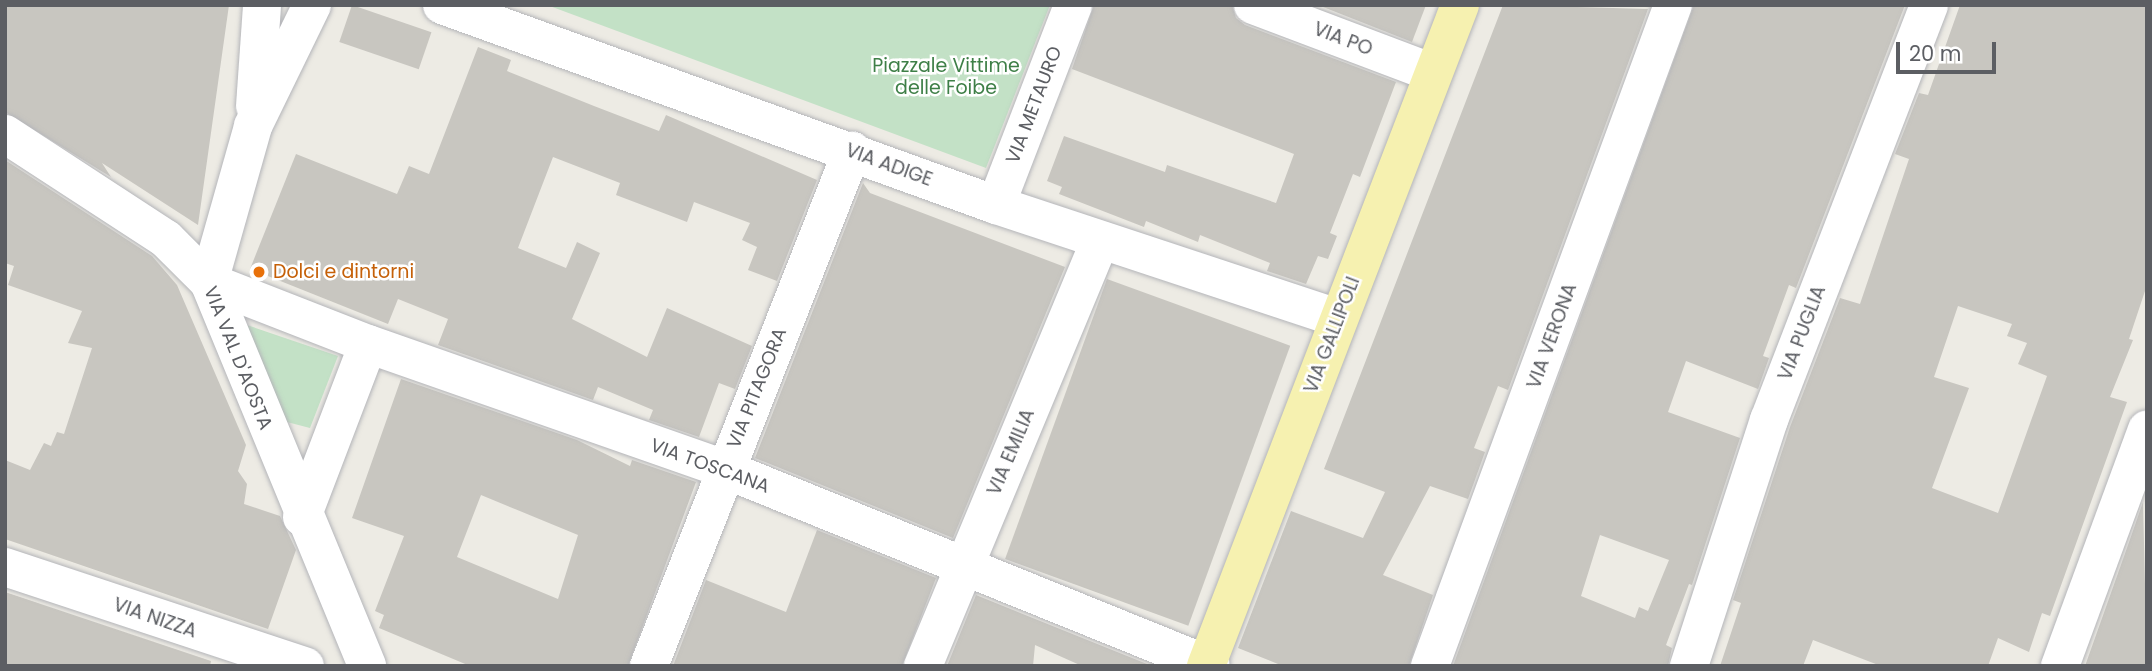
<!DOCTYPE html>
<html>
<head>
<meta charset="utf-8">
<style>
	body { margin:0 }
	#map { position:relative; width:2152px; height:671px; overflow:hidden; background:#edebe4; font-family:Poppins,sans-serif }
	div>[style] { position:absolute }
	.green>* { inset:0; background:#c3e1c6 }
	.building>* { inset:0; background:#c8c6c0; transform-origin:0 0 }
	.roads { filter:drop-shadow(0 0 2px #b4b5b9) drop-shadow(0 0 2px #b4b5b9) }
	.minor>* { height:38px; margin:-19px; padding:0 19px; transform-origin:19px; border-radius:19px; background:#fff }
	.major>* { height:38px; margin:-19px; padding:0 19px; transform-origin:19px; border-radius:19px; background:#f6f1b0 }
	.dots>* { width:19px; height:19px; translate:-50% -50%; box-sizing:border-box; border:4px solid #fff; border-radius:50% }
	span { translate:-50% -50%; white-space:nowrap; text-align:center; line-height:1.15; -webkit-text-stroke:5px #fff; paint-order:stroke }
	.street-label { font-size:19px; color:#5c5e63 }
	.park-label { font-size:19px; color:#3e7f47 }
	.food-label { font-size:19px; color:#c56008 }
	.left { translate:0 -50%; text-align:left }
	.frame { position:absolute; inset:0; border:7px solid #5c5e63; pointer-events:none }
	.scale { position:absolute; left:1896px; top:42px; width:100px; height:32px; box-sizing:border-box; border:4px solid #5c5e63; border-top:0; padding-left:9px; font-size:21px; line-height:24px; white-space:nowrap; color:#5c5e63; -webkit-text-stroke:5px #fff; paint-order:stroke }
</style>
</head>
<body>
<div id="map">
	<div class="green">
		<div style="clip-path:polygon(547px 5px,1050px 5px,986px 168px)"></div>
		<div style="clip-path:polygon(247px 325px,338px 356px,310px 428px,283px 421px)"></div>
	</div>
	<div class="building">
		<div style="clip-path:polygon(5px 5px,229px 5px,198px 225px,102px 163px,111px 177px,5px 112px)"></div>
		<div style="left:352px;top:5px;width:84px;height:39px;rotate:19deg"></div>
		<div style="clip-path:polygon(1094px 5px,1232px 5px,1236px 18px,1245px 25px,1396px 82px,1360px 177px,1353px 174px,1330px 233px,1337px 236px,1328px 259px,1318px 256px,1306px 284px,1267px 271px,1270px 263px,1200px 235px,1198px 242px,1146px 221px,1144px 227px,1059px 194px,1062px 187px,1047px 181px,1064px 136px,1165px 172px,1167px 165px,1276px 203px,1294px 154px,1072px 69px)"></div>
		<div style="clip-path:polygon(1318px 5px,1426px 5px,1412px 42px)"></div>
		<div style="clip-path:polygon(1503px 5px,1648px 9px,1508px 390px,1498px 386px,1474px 448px,1485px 452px,1468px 499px,1430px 486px,1383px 575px,1433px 595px,1409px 666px,1283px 666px,1238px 648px,1291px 511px,1363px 538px,1385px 492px,1324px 469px)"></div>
		<div style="clip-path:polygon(evenodd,1694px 5px,1905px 5px,1796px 288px,1789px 285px,1763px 356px,1769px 358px,1758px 389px,1686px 361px,1668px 412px,1740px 438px,1692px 585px,1689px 584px,1666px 645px,1672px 648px,1668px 666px,1453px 666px,1694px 5px,1600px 535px,1669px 560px,1648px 611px,1639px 607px,1635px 618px,1581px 596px,1600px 535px)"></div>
		<div style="clip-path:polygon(evenodd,1960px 5px,2147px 5px,2147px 285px,2129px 339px,2133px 340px,2110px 397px,2127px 402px,2050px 616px,2042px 613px,2029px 652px,1998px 638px,1988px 666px,1881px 666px,1813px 640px,1803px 666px,1720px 666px,1741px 603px,1733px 600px,1790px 427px,1840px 298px,1860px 304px,1909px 159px,1895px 154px,1919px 93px,1928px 95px,1960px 5px,1958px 306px,2012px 324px,2007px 336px,2027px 343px,2018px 364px,2047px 376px,1998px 513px,1932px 488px,1969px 388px,1934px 377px,1958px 306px)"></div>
		<div style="clip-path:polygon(478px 47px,511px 60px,507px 71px,594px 106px,659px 131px,666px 115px,817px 180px,777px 281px,748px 270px,757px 247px,742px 240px,750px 223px,694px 202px,687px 222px,616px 195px,620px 183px,553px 157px,518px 248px,566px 268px,577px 242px,600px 253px,572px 319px,647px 357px,667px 308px,752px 346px,735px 389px,719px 383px,699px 437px,649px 420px,653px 410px,598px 387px,593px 400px,438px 345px,448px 319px,398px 299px,388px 324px,250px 269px,296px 154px,397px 194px,409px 166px,429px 174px)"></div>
		<div style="clip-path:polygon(5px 160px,152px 256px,177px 285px,246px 445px,238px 471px,247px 484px,244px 504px,280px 516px,296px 550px,268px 629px,5px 539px,5px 460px,30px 470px,44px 443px,51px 446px,57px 432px,64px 434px,92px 348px,68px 343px,82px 311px,8px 285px,14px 266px,5px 263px)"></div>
		<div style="clip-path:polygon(863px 183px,870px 193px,1065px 267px,953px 538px,755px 458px)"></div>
		<div style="left:1107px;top:279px;width:195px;height:298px;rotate:20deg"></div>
		<div style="clip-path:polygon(evenodd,401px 379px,577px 440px,630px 466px,632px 460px,696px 482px,628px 666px,470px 666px,379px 628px,384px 615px,375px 611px,404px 536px,352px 518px,401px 379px,481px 495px,578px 535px,558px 599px,457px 557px,481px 495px)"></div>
		<div style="clip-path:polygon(2143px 502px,2147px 666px,2085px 666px,2128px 545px)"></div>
		<div style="clip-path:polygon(817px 530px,936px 578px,902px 666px,673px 666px,706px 580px,786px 612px)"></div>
		<div style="clip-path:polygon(5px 592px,211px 661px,210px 666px,5px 666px)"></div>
		<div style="clip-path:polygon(976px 595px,1152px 666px,1082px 666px,1035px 645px,1033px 666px,947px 666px)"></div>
	</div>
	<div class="roads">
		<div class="minor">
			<div style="left:442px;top:5px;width:589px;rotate:19.85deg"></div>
			<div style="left:996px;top:205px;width:360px;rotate:18.3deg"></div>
			<div style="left:1253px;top:5px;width:192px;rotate:20.7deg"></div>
			<div style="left:255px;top:106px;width:101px;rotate:-86deg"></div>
			<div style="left:5px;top:134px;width:192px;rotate:33.1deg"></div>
			<div style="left:166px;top:239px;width:61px;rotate:45deg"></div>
			<div style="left:209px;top:282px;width:415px;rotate:67.6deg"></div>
			<div style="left:996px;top:205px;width:214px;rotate:-68.9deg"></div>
			<div style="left:209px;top:282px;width:171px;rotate:21.3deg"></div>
			<div style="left:368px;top:344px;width:377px;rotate:19.3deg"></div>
			<div style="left:724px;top:469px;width:525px;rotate:22.02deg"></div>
			<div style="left:209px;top:282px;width:162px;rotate:-74.2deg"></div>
			<div style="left:253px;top:126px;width:135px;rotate:-64deg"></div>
			<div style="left:302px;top:517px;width:185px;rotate:-69.1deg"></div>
			<div style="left:5px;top:567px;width:316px;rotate:18.3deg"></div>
			<div style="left:649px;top:666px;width:554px;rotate:-68.49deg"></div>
			<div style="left:923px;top:666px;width:461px;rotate:-67.4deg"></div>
			<div style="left:1430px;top:666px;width:704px;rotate:-69.82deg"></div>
			<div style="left:1689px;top:666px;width:259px;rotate:-72deg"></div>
			<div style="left:1769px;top:420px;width:445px;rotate:-68.9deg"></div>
			<div style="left:2060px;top:666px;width:252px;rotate:-69.8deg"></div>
		</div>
		<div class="major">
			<div style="left:1206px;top:666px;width:708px;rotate:-68.98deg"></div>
		</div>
	</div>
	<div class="dots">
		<div style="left:259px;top:272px;background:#e8710a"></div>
	</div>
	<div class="street-label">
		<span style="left:1343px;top:39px;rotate:21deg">VIA PO</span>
		<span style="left:1034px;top:105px;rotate:-69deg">VIA METAURO</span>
		<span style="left:889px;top:165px;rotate:20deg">VIA ADIGE</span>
		<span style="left:1802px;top:333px;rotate:-69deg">VIA PUGLIA</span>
		<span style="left:1332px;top:335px;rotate:-69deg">VIA GALLIPOLI</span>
		<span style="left:1552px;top:336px;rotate:-70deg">VIA VERONA</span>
		<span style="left:238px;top:358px;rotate:68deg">VIA VAL D'AOSTA</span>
		<span style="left:757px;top:388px;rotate:-68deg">VIA PITAGORA</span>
		<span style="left:1011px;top:452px;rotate:-67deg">VIA EMILIA</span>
		<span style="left:710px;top:466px;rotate:20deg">VIA TOSCANA</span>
		<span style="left:155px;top:618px;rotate:19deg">VIA NIZZA</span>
	</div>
	<div class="park-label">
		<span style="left:946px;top:77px">Piazzale Vittime<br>delle Foibe</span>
	</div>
	<div class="food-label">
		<span class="left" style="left:273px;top:272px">Dolci e dintorni</span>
	</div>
	<div class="frame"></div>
	<div class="scale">20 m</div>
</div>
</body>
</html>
